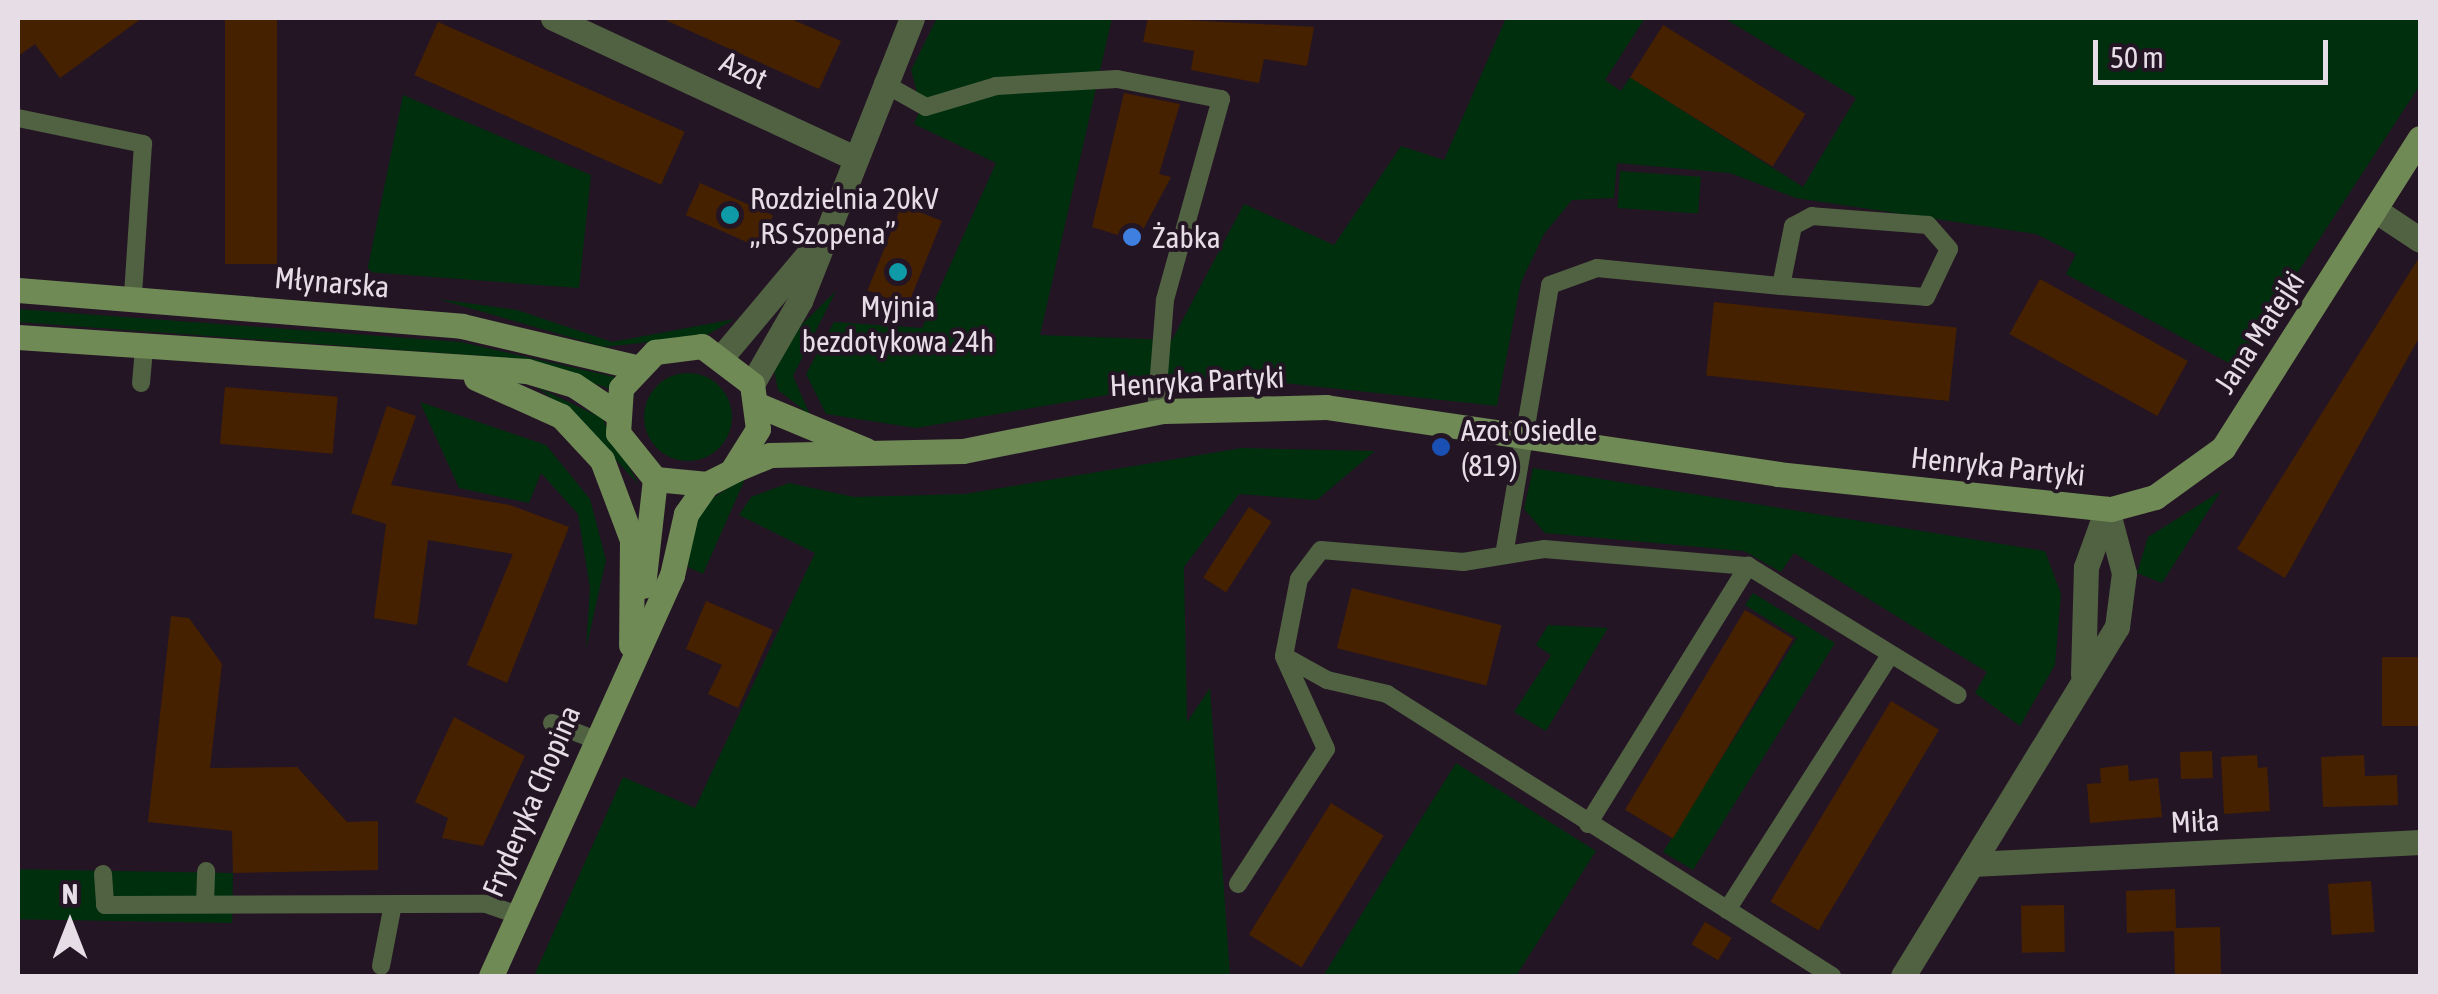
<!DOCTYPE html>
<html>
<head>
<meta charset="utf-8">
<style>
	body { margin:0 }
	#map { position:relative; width:2438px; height:994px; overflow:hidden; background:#241524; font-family:"Asap Condensed",sans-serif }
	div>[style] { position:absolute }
	.green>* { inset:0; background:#002f0e; transform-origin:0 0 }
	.round { border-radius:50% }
	.building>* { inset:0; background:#462100; transform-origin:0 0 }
	.lane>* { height:18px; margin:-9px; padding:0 9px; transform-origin:9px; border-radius:9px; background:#516242 }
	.street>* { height:25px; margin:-12.5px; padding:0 12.5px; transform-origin:12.5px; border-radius:12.5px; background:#516242 }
	.secondary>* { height:25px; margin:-12.5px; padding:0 12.5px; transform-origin:12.5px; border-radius:12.5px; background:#708a56 }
	.dots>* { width:28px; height:28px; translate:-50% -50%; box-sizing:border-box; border:5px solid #241524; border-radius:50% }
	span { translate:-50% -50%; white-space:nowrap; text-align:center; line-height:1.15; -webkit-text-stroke:8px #241524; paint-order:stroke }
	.street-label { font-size:30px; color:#e7dde7 }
	.poi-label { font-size:30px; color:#e7dde7 }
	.left { translate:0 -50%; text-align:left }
	.frame { position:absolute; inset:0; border:20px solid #e7dde7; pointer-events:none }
	.north { position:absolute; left:20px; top:874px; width:100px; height:100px; -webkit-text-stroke:8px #241524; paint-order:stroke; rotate:0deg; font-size:28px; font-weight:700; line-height:40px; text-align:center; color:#e7dde7 }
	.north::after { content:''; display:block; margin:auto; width:35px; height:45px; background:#e7dde7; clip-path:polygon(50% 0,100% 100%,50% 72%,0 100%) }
	.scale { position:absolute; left:2093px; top:40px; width:235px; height:45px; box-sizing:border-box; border:5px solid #e7dde7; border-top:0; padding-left:12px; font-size:30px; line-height:35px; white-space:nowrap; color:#e7dde7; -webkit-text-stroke:8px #241524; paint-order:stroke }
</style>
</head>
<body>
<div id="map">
	<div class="green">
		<div style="clip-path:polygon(937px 18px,1112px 18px,1040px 335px,1172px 340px,1244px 204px,1334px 245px,1401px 146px,1444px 160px,1506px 18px,1645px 18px,1605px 80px,1621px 91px,1630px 77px,1803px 187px,1856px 98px,1724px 18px,2420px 18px,2420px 85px,2236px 367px,2066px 274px,2076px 254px,2036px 234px,1796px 198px,1730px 173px,1617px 163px,1614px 198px,1572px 200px,1544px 234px,1521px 282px,1497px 406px,1218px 376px,916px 428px,826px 414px,806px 374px,834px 322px,922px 328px,996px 163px,914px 124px,921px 107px,911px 70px)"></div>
		<div style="clip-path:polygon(403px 95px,591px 175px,579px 288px,367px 272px)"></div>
		<div style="left:1620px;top:171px;width:81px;height:37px;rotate:4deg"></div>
		<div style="clip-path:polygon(836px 291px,793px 376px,810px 415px,778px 390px,774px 370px,792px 334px)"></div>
		<div style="clip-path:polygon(438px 299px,517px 310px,612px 342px,735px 319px,705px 336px,604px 347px)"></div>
		<div style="clip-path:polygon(18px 309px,461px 342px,615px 377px,610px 389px,523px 359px,18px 322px)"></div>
		<div class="round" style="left:644px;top:373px;width:88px;height:88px"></div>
		<div style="clip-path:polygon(535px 386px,602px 418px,639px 485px,575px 415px)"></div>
		<div style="clip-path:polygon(420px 402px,546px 445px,590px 499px,606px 560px,586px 649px,590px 588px,578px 514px,541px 473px,529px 503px,459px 488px)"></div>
		<div style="clip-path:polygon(1242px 448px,1375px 451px,1317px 500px,1239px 494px,1184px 567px,1187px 722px,1210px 688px,1230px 976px,534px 976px,623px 777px,695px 808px,815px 553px,739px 515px,751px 497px,789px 483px,854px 497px,965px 494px)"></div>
		<div style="clip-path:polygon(1533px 468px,2045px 551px,2061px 594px,2055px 665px,2020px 726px,1975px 693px,1987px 672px,1794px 553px,1781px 572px,1744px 551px,1545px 533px,1524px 509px)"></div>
		<div style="clip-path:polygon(746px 477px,703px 574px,688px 567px,691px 530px,708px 501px)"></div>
		<div style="clip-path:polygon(2221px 491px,2162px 583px,2137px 573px,2148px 537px)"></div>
		<div style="clip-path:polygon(1753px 593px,1835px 643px,1693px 870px,1663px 852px,1797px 638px,1745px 605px)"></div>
		<div style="clip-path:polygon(1548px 625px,1608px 628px,1546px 731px,1514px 712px,1551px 655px,1536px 645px)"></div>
		<div style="clip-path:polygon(1456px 763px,1596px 851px,1516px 976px,1323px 976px)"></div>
		<div style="left:233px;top:873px;width:50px;height:215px;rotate:91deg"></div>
	</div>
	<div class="building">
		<div style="clip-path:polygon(18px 18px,142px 18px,60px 78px,35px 44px,18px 56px)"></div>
		<div style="left:225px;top:18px;width:52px;height:246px"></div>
		<div style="clip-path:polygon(661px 18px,789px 18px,841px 41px,819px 89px)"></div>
		<div style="clip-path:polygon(1148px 18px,1314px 27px,1307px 66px,1264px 59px,1259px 83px,1191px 70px,1194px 51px,1143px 42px)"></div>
		<div style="left:438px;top:22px;width:270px;height:58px;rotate:24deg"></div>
		<div style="left:1663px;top:25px;width:168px;height:62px;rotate:32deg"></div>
		<div style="clip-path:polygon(1124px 93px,1180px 104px,1159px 174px,1171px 177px,1137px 241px,1092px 227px)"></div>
		<div style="left:700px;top:183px;width:80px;height:35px;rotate:24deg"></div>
		<div style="left:902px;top:205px;width:43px;height:92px;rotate:22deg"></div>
		<div style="clip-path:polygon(2420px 256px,2420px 336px,2285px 578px,2237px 549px)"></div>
		<div style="left:2040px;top:279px;width:169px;height:63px;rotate:29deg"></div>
		<div style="left:1714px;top:302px;width:244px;height:74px;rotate:6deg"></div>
		<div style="left:225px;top:387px;width:113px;height:57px;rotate:5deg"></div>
		<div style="clip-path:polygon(387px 406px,416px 416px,391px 485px,510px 505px,569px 527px,507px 683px,467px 665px,513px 554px,428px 540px,417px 625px,374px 618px,386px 524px,351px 513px)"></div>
		<div style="left:1249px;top:507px;width:27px;height:84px;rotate:33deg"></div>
		<div style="left:1352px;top:588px;width:154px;height:62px;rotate:14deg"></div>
		<div style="clip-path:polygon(706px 601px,773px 630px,738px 708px,708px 694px,722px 665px,686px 649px)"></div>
		<div style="left:1745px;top:610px;width:56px;height:233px;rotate:31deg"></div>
		<div style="clip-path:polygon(171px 616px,189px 618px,222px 664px,210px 768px,297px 767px,347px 822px,378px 821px,378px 870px,233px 873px,232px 831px,148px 822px)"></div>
		<div style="left:2382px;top:657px;width:38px;height:69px"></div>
		<div style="left:1891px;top:701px;width:56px;height:234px;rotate:31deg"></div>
		<div style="clip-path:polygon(454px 717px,525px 756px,483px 846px,442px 838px,448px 818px,415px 802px)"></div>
		<div style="left:2212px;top:751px;width:27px;height:32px;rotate:88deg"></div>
		<div style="clip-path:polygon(2257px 755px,2258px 768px,2267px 767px,2270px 811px,2224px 814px,2221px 757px)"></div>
		<div style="clip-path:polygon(2364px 755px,2365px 776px,2397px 775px,2398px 805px,2323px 807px,2321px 757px)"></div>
		<div style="clip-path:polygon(2128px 765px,2129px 781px,2158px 778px,2162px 817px,2090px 823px,2087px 784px,2101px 783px,2100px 768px)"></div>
		<div style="left:1331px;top:803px;width:62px;height:155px;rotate:32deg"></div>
		<div style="left:2371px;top:881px;width:51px;height:43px;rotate:86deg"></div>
		<div style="clip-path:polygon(2175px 889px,2176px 928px,2220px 927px,2221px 976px,2175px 976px,2174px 931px,2127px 933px,2126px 891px)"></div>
		<div style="left:2064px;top:905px;width:47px;height:43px;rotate:89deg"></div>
		<div style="left:1705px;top:922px;width:31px;height:26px;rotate:31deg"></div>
	</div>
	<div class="lane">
		<div style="left:883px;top:83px;width:49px;rotate:29.2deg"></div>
		<div style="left:926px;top:107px;width:73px;rotate:-16.7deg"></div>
		<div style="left:996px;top:86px;width:121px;rotate:-3.3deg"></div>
		<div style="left:1117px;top:79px;width:106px;rotate:10.9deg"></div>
		<div style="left:1221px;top:99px;width:209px;rotate:105.6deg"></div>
		<div style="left:1165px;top:300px;width:112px;rotate:94.6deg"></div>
		<div style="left:18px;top:118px;width:128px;rotate:11.7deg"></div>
		<div style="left:143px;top:144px;width:152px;rotate:93.8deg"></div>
		<div style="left:141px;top:383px;width:36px;rotate:-85deg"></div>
		<div style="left:1504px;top:555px;width:274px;rotate:-80.3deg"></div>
		<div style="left:1550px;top:285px;width:50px;rotate:-19.9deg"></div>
		<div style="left:1597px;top:268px;width:185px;rotate:5.6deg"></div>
		<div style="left:1781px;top:286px;width:145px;rotate:4.3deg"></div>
		<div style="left:1926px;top:297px;width:53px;rotate:-64.4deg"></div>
		<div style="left:1949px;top:249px;width:32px;rotate:-131deg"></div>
		<div style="left:1928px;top:225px;width:116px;rotate:-175.6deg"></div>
		<div style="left:1812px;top:216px;width:21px;rotate:152deg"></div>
		<div style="left:1793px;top:226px;width:61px;rotate:101.3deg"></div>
		<div style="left:1284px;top:656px;width:78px;rotate:-79deg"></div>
		<div style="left:1299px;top:579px;width:36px;rotate:-53deg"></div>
		<div style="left:1321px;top:550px;width:143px;rotate:4.8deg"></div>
		<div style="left:1463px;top:562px;width:82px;rotate:-9.1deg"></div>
		<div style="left:1544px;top:549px;width:205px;rotate:4.8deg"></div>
		<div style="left:1748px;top:566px;width:246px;rotate:31.6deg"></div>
		<div style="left:1284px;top:656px;width:49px;rotate:29.2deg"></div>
		<div style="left:1327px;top:680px;width:62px;rotate:13.1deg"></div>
		<div style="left:1387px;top:694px;width:527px;rotate:32.36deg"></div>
		<div style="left:552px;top:723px;width:44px;rotate:21.3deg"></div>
		<div style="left:1588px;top:824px;width:304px;rotate:-58.2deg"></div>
		<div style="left:103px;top:874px;width:31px;rotate:86deg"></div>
		<div style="left:105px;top:905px;width:381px;rotate:-0.2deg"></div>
		<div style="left:486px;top:904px;width:34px;rotate:19deg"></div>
		<div style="left:1238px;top:884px;width:161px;rotate:-56.9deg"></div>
		<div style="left:1326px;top:749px;width:101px;rotate:-114.5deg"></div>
		<div style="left:205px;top:904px;width:33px;rotate:-88deg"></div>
		<div style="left:1727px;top:910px;width:303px;rotate:-57.4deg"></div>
		<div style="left:381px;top:966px;width:63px;rotate:-79deg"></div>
	</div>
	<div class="street">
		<div style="left:553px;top:18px;width:331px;rotate:24.9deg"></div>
		<div style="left:2375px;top:210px;width:54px;rotate:33.7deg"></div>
		<div style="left:724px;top:354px;width:133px;rotate:-49.9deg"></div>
		<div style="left:752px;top:384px;width:96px;rotate:-60deg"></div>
		<div style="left:800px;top:301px;width:304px;rotate:-68.4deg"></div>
		<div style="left:2083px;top:674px;width:107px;rotate:-88.4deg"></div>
		<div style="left:2086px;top:567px;width:62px;rotate:-70.1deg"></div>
		<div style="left:1972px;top:864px;width:449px;rotate:-2.8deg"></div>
		<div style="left:1903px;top:976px;width:409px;rotate:-58.5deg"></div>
		<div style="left:2117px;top:627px;width:54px;rotate:-82.6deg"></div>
		<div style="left:2124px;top:573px;width:66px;rotate:-104.9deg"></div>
	</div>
	<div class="secondary">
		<div style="left:18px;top:290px;width:445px;rotate:4.6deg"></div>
		<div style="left:462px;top:326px;width:178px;rotate:13.3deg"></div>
		<div style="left:18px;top:337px;width:510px;rotate:3.82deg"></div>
		<div style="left:527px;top:371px;width:49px;rotate:16.6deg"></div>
		<div style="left:574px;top:385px;width:50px;rotate:33.7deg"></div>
		<div style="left:476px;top:378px;width:93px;rotate:24.1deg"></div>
		<div style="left:561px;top:416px;width:60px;rotate:47deg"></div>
		<div style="left:602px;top:460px;width:85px;rotate:69.4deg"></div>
		<div style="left:632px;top:540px;width:105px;rotate:90.5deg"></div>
		<div style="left:758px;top:405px;width:117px;rotate:22.6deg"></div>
		<div style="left:707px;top:484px;width:52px;rotate:-174.5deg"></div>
		<div style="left:655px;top:479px;width:59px;rotate:-128.8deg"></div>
		<div style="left:618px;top:433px;width:45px;rotate:-86.2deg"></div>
		<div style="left:621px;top:388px;width:50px;rotate:-46.6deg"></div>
		<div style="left:655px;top:352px;width:47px;rotate:-7.3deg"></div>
		<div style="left:702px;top:346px;width:63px;rotate:37.2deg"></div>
		<div style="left:752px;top:384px;width:45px;rotate:82.4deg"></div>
		<div style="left:758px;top:429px;width:47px;rotate:122deg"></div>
		<div style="left:643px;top:586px;width:108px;rotate:-83.6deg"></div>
		<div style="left:491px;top:976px;width:440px;rotate:-65.7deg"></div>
		<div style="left:672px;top:575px;width:63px;rotate:-77.1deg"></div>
		<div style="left:686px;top:514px;width:37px;rotate:-55deg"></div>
		<div style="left:707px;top:484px;width:28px;rotate:-27deg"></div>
		<div style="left:732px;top:471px;width:41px;rotate:-22.8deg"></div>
		<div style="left:770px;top:455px;width:193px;rotate:-1.2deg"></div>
		<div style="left:963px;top:451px;width:205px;rotate:-11.3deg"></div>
		<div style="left:1164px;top:411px;width:162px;rotate:-1.4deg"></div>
		<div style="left:1326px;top:407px;width:456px;rotate:8.4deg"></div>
		<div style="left:1777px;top:474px;width:336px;rotate:6deg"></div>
		<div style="left:2111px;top:509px;width:46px;rotate:-15.3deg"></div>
		<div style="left:2155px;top:497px;width:84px;rotate:-35.8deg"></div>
		<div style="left:2223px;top:448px;width:367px;rotate:-57.6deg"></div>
	</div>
	<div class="dots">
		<div style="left:730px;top:215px;background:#0f9aa8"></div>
		<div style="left:1132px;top:237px;background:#3f7fe0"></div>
		<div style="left:898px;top:272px;background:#0f9aa8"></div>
		<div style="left:1441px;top:447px;background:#1a4fb4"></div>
	</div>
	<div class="street-label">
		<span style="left:744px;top:70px;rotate:25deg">Azot</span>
		<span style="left:332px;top:282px;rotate:5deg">Młynarska</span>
		<span style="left:2259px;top:332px;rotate:-57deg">Jana Matejki</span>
		<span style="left:1197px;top:381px;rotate:-3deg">Henryka Partyki</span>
		<span style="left:1998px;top:466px;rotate:6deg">Henryka Partyki</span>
		<span style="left:531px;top:801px;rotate:-67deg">Fryderyka Chopina</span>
		<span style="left:2195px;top:821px;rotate:-3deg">Miła</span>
	</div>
	<div class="poi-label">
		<span class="left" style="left:750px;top:215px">Rozdzielnia 20kV<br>„RS Szopena”</span>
		<span class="left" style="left:1152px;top:237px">Żabka</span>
		<span style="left:898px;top:323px">Myjnia<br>bezdotykowa 24h</span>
		<span class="left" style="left:1461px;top:447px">Azot Osiedle<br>(819)</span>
	</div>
	<div class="frame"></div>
	<div class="north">N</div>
	<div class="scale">50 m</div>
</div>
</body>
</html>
